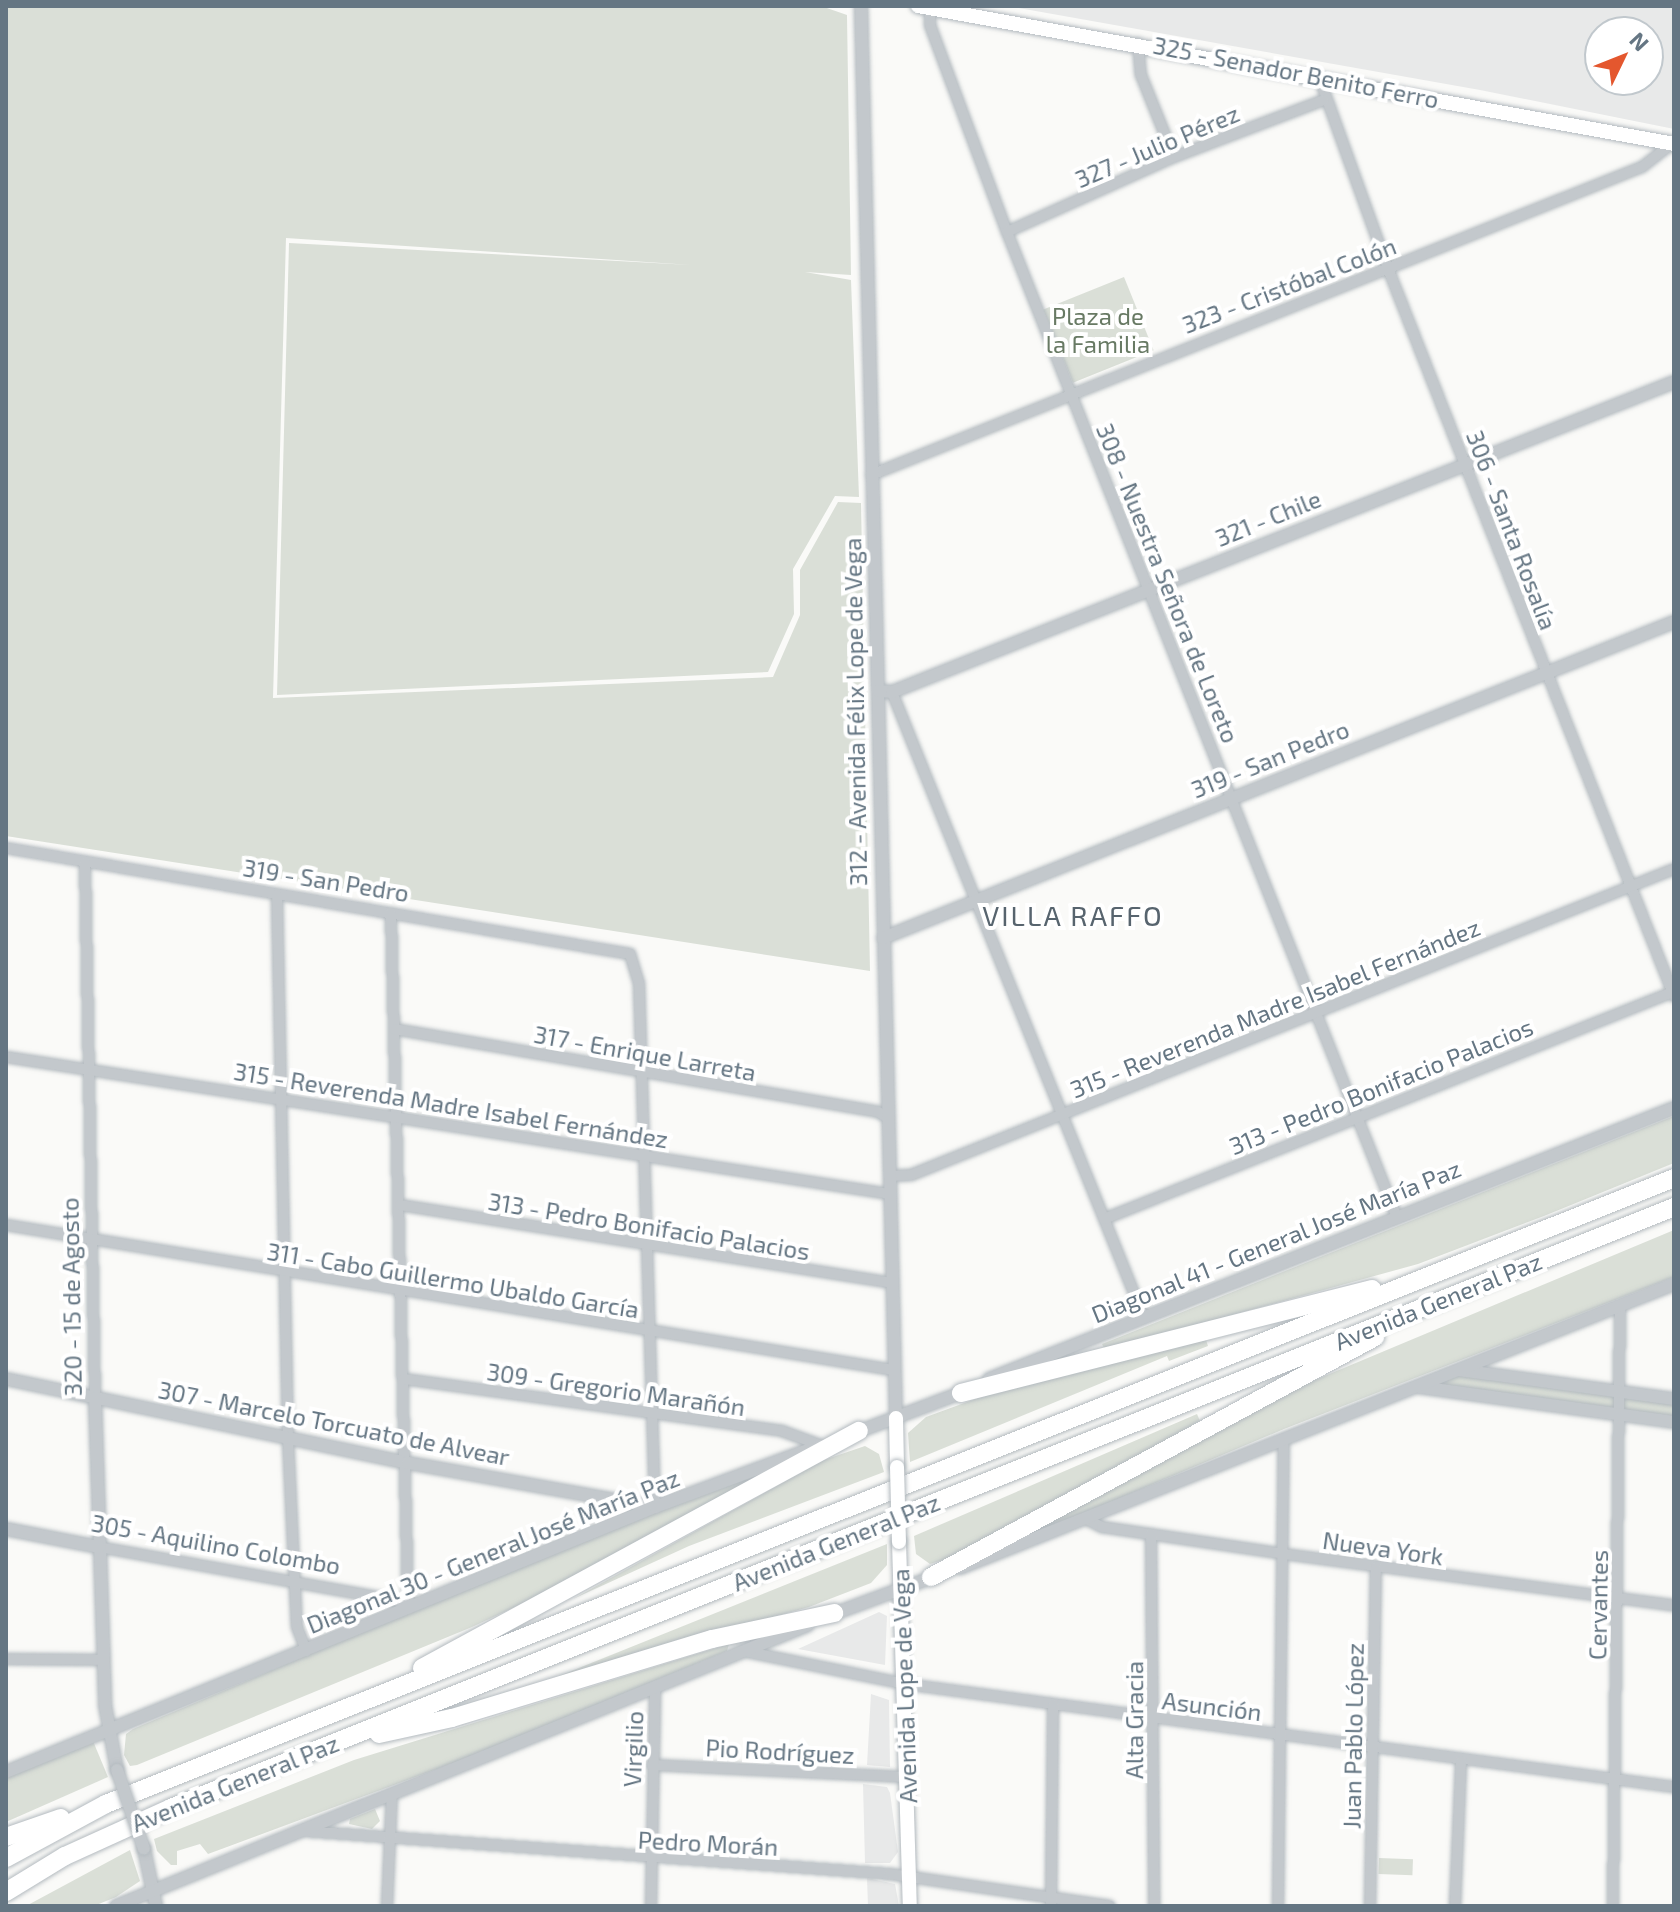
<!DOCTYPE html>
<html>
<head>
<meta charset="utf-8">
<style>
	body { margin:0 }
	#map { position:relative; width:1680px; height:1912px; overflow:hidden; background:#fafaf8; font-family:"Exo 2",sans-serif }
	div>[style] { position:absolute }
	.built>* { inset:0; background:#e8e9e9 }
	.green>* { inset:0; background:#dadfd7; transform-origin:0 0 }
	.roads { filter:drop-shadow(0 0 2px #b3babf) drop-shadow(0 0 2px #b3babf) }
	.minor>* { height:10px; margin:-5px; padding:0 5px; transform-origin:5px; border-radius:5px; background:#c3c8cc }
	.tertiary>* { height:12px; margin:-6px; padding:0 6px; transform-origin:6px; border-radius:6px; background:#c3c8cc }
	.secondary>* { height:14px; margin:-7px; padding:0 7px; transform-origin:7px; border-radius:7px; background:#fff }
	.motorway>* { height:18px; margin:-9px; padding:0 9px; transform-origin:9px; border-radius:9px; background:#fff }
	.bridges { filter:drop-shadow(0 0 2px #b3babf) drop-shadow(0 0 2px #b3babf) }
	.tertiary-bridge>* { height:12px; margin:-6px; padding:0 6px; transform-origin:6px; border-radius:6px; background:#c3c8cc }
	.secondary-bridge>* { height:14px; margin:-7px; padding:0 7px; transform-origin:7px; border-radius:7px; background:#fff }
	span { translate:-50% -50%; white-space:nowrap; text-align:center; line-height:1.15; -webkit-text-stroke:8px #fff; paint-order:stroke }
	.street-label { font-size:24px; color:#657683 }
	.park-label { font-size:24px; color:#687a64 }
	.quarter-label { font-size:28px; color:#57646e; letter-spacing:2px }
	.frame { position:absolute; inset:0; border:8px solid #657683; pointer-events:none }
	.north { position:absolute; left:1584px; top:16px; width:80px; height:80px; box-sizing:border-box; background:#fff; border:2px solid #c1c8cd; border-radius:50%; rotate:47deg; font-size:22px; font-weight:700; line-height:32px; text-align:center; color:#657683 }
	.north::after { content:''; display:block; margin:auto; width:28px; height:36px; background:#e4572e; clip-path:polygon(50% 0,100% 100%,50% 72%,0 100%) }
</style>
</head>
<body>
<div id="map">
	<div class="built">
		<div style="clip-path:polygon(evenodd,1008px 6px,1674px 6px,1674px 129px,1480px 90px,1008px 6px,1600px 32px,1648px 32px,1648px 80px,1600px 80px,1600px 32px)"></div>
		<div style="clip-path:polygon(879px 1612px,887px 1616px,885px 1665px,798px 1649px)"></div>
		<div style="clip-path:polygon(871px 1694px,889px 1700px,890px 1767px,867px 1765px)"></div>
		<div style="clip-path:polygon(863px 1784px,887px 1787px,890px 1793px,898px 1852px,890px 1863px,865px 1863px)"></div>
		<div style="clip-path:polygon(867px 1878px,895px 1884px,899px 1906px,868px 1906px)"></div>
	</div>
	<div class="green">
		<div style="clip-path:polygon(6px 6px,821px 6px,847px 15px,851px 275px,805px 272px,851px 280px,859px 497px,835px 496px,793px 569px,794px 614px,768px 672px,277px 695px,289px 243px,691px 265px,286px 238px,273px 698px,773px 677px,800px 615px,800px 570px,838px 502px,861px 503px,870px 971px,6px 836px)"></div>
		<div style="left:1124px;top:277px;width:79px;height:87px;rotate:68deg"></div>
		<div style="clip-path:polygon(1674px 1116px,1674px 1163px,1544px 1216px,1418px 1264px,1105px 1350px,1102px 1344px)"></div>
		<div style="clip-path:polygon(1674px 1230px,1674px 1277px,1284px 1429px,1037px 1533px,1034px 1529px,1296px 1388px)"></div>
		<div style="clip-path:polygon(1206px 1340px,1208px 1346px,1169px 1361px,1167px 1356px,910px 1462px,908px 1433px,926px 1417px,997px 1391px)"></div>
		<div style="clip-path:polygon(1457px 1370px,1674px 1399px,1674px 1422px,1416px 1386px)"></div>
		<div style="clip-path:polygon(1197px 1414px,1200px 1421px,962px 1554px,930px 1564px,916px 1554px,914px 1536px)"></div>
		<div style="clip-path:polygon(865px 1446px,879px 1454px,884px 1472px,689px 1546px,573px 1599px,824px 1460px)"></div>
		<div style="clip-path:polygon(778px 1465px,615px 1560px,472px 1627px,137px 1765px,130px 1766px,124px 1755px,126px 1734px,133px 1729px,658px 1507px)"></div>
		<div style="clip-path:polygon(887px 1544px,887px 1565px,871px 1583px,809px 1607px,544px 1682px)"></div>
		<div style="clip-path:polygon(729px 1644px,727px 1651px,472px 1756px,208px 1854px,200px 1844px,177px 1851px,177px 1865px,171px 1865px,157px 1851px,154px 1839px,354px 1760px)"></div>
		<div style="clip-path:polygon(93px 1741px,108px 1777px,6px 1822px,6px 1777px)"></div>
		<div style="clip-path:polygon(375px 1809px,380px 1821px,372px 1829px,349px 1824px,350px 1819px)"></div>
		<div style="clip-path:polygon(130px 1850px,140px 1881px,116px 1897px,94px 1906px,26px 1906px)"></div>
		<div style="left:1379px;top:1858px;width:34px;height:16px;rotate:2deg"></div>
	</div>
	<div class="roads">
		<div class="minor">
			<div style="left:930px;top:8px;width:17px;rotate:90deg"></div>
			<div style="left:930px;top:25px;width:221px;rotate:69.6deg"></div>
			<div style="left:1007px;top:232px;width:1057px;rotate:68.41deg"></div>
			<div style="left:1138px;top:43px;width:32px;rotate:85deg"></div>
			<div style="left:1141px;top:75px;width:88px;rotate:68.1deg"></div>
			<div style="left:1319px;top:77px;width:206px;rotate:70.2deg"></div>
			<div style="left:1389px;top:271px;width:779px;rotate:68.54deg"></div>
			<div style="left:1007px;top:232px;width:183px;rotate:-24.2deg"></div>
			<div style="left:1174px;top:157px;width:160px;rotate:-20.8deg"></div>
			<div style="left:871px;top:475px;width:830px;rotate:-21.78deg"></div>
			<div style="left:1642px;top:167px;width:37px;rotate:-38deg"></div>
			<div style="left:892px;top:692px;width:675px;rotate:68.07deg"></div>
			<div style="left:6px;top:848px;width:633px;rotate:9.64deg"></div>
			<div style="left:630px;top:954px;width:30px;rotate:73deg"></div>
			<div style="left:639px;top:983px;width:524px;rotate:88.25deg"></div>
			<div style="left:85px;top:862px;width:536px;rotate:88.93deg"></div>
			<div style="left:277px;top:895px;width:544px;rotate:88.84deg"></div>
			<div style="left:288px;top:1439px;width:188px;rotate:87.3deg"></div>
			<div style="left:297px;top:1627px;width:26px;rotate:69deg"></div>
			<div style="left:391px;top:913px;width:686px;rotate:88.58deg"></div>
			<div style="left:394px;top:1029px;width:491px;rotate:9.7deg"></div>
			<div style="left:878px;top:1112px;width:12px;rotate:31deg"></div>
			<div style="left:6px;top:1057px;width:895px;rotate:8.81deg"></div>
			<div style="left:890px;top:1176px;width:21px;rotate:-3deg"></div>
			<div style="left:911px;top:1175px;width:822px;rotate:-21.85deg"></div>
			<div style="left:400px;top:1205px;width:498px;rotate:9deg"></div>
			<div style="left:1104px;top:1219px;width:613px;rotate:-21.75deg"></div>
			<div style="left:6px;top:1225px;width:899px;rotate:9.28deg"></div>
			<div style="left:404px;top:1379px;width:382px;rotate:7.8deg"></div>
			<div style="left:782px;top:1431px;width:40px;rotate:20.2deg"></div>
			<div style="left:1088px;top:1520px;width:16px;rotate:27deg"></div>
			<div style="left:1102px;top:1527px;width:184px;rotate:8.4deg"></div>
			<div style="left:1284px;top:1554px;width:393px;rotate:7.5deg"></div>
			<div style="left:1151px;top:1534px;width:372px;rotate:89.5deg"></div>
			<div style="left:99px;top:1547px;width:317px;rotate:10.2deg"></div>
			<div style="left:748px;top:1652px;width:160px;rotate:11.5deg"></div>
			<div style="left:905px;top:1684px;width:776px;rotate:7.63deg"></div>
			<div style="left:6px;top:1659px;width:98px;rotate:0.6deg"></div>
			<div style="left:652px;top:1765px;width:254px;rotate:2.7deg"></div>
			<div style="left:303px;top:1831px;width:589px;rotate:4.19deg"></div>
			<div style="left:890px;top:1874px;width:222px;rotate:8.3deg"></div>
			<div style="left:1051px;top:1904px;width:200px;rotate:-89.4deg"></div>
			<div style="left:387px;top:1906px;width:113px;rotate:-87.5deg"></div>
			<div style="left:651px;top:1906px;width:216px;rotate:-88.9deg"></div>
			<div style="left:1278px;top:1906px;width:463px;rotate:-89.3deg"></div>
			<div style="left:1370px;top:1906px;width:339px;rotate:-89deg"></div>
			<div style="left:1455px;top:1906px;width:145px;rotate:-87.6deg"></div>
			<div style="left:1613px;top:1906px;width:601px;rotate:-89.33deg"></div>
		</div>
		<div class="tertiary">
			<div style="left:861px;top:6px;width:1412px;rotate:88.58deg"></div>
			<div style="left:879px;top:691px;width:13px;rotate:4deg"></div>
			<div style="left:892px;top:692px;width:841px;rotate:-21.62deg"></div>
			<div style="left:883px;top:938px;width:852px;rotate:-21.78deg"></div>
			<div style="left:1459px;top:1370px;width:217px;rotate:7.7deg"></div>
			<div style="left:6px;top:1379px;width:411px;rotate:11.8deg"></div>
			<div style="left:408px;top:1463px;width:251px;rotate:10.1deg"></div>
			<div style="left:989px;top:1379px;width:737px;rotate:-21.58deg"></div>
			<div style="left:1419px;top:1387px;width:257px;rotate:7.8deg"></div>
			<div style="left:95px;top:1398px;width:307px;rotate:88.1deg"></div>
			<div style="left:105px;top:1705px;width:66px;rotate:79.5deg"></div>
			<div style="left:852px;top:1434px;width:122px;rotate:-20.7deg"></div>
			<div style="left:6px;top:1529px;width:95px;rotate:11deg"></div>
			<div style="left:960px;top:1568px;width:768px;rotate:-21.69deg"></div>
			<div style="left:828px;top:1616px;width:117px;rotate:-20.4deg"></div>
			<div style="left:6px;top:1772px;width:701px;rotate:-22.21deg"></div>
			<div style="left:655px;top:1507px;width:172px;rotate:-20.4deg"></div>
			<div style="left:144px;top:1849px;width:58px;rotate:78.1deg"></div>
			<div style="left:116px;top:1906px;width:747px;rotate:-22.1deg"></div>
		</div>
		<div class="secondary">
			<div style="left:918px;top:6px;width:768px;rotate:10.34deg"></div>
			<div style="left:896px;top:1418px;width:49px;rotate:88.8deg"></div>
			<div style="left:899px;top:1542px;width:364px;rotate:88.3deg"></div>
		</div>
		<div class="motorway">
			<div style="left:961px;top:1393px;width:424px;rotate:-14.2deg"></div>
			<div style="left:931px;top:1577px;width:505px;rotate:-28.39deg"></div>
			<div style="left:422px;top:1668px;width:497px;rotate:-28.5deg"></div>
			<div style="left:379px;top:1734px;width:75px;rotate:-12.4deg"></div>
			<div style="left:452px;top:1718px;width:272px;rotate:-16.9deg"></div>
			<div style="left:712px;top:1639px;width:125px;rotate:-12deg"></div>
			<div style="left:6px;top:1837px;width:58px;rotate:-19.1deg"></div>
			<div style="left:6px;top:1858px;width:114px;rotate:-28.4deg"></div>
			<div style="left:106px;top:1804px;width:1688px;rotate:-21.76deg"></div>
			<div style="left:6px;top:1892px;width:69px;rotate:-31.4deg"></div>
			<div style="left:65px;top:1856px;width:116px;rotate:-24.4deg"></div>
			<div style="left:171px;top:1808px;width:1619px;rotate:-21.79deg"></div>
		</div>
	</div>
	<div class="bridges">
		<div class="tertiary-bridge">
			<div style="left:117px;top:1770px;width:83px;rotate:71.1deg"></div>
		</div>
		<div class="secondary-bridge">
			<div style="left:897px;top:1467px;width:75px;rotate:88.5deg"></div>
		</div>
	</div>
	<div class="street-label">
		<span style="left:1296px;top:72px;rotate:11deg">325 - Senador Benito Ferro</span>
		<span style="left:1157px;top:146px;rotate:-23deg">327 - Julio Pérez</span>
		<span style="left:1289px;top:285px;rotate:-21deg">323 - Cristóbal Colón</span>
		<span style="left:1268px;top:518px;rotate:-22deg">321 - Chile</span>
		<span style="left:1512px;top:530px;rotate:69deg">306 - Santa Rosalía</span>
		<span style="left:1168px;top:583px;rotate:68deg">308 - Nuestra Señora de Loreto</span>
		<span style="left:855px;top:712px;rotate:-91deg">312 - Avenida Félix Lope de Vega</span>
		<span style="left:1270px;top:759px;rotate:-22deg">319 - San Pedro</span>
		<span style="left:326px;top:880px;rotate:9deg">319 - San Pedro</span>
		<span style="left:1275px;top:1008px;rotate:-22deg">315 - Reverenda Madre Isabel Fernández</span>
		<span style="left:645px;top:1053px;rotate:10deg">317 - Enrique Larreta</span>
		<span style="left:1381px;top:1086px;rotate:-22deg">313 - Pedro Bonifacio Palacios</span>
		<span style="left:451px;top:1105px;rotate:9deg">315 - Reverenda Madre Isabel Fernández</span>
		<span style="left:649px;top:1226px;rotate:9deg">313 - Pedro Bonifacio Palacios</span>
		<span style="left:1276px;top:1241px;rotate:-22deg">Diagonal 41 - General José María Paz</span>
		<span style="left:453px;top:1280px;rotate:9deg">311 - Cabo Guillermo Ubaldo García</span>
		<span style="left:71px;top:1297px;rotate:-91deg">320 - 15 de Agosto</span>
		<span style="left:1438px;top:1301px;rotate:-22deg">Avenida General Paz</span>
		<span style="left:616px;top:1389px;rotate:8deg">309 - Gregorio Marañón</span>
		<span style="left:334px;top:1423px;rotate:11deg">307 - Marcelo Torcuato de Alvear</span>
		<span style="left:836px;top:1542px;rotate:-22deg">Avenida General Paz</span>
		<span style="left:216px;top:1544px;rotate:10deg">305 - Aquilino Colombo</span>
		<span style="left:1383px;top:1548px;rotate:8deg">Nueva York</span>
		<span style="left:493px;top:1551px;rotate:-22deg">Diagonal 30 - General José María Paz</span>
		<span style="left:1598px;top:1605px;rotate:-89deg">Cervantes</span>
		<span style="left:904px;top:1686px;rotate:-92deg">Avenida Lope de Vega</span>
		<span style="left:1212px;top:1706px;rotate:7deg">Asunción</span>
		<span style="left:1134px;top:1720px;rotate:-90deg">Alta Gracia</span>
		<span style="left:1353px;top:1736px;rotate:-89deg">Juan Pablo López</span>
		<span style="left:633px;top:1749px;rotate:-88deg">Virgilio</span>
		<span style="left:780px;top:1751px;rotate:3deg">Pio Rodríguez</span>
		<span style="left:235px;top:1783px;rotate:-22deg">Avenida General Paz</span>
		<span style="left:708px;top:1843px;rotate:3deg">Pedro Morán</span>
	</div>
	<div class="park-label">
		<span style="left:1098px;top:330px">Plaza de<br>la Familia</span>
	</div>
	<div class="quarter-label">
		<span style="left:1073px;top:915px">VILLA RAFFO</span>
	</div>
	<div class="frame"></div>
	<div class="north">N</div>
</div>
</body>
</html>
